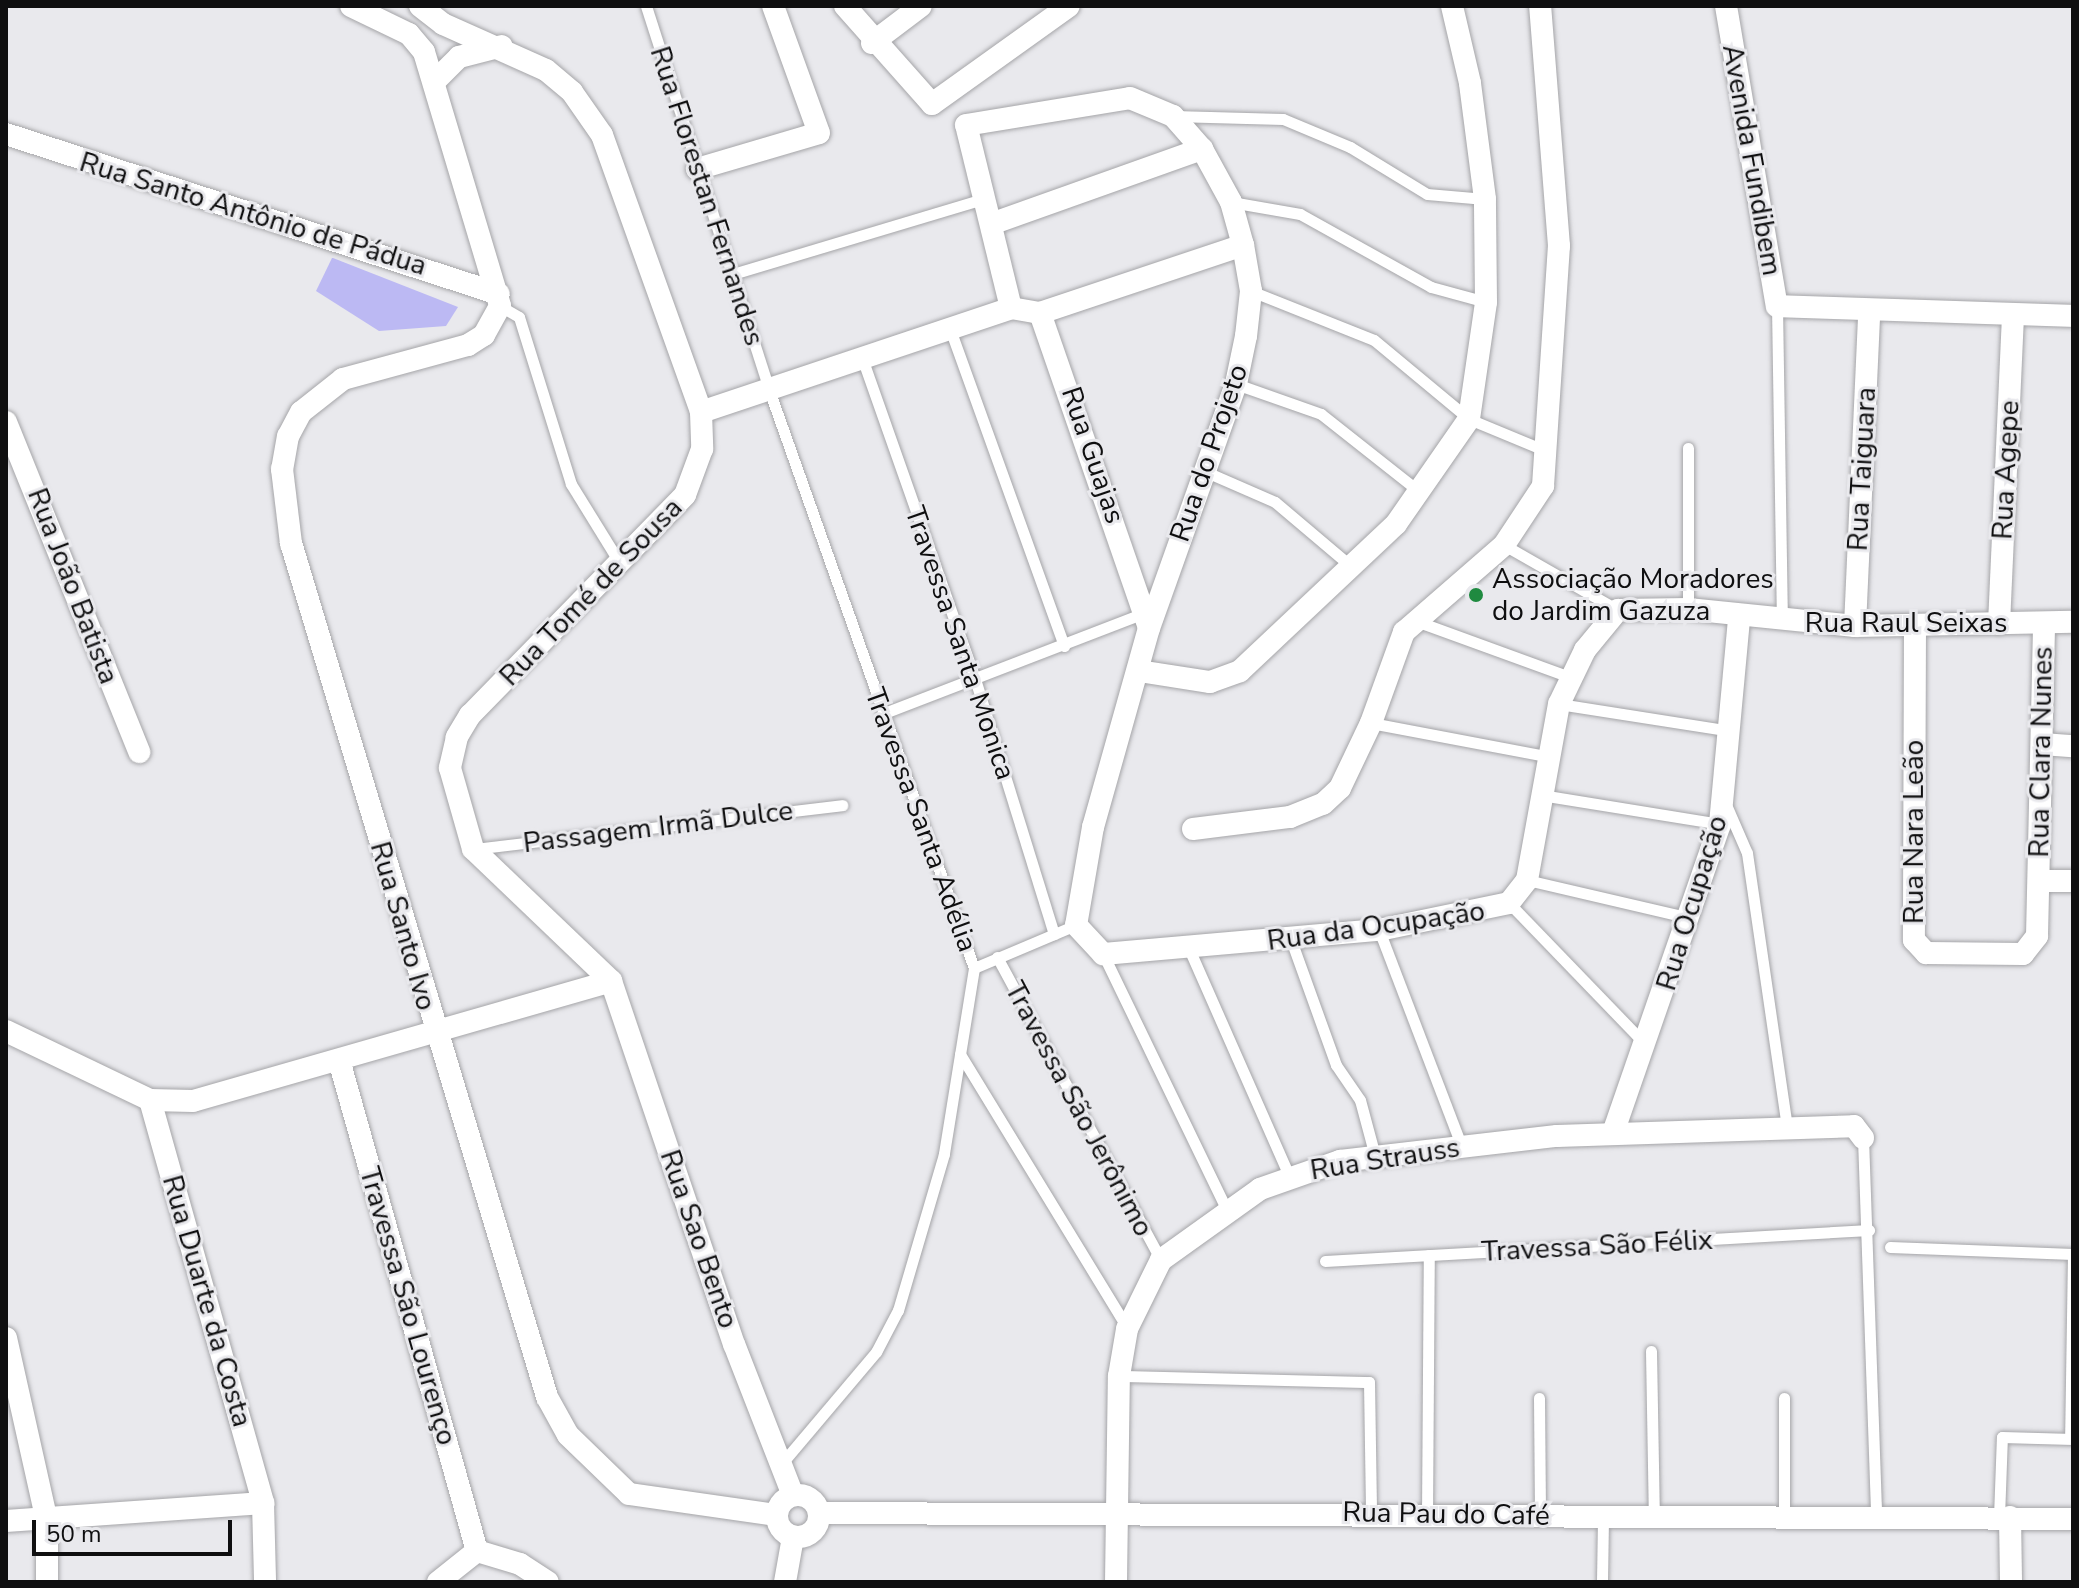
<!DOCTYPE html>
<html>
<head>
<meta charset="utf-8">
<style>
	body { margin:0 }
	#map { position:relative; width:2079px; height:1588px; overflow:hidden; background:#e9e9ed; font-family:"Nunito Sans",sans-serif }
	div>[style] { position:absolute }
	.green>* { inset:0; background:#bcb9f3 }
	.roads { filter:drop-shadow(0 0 2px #a5a5a8) drop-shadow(0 0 2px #a5a5a8) }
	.service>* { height:11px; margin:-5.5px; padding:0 5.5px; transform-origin:5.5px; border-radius:5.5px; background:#fff }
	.minor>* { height:22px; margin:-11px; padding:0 11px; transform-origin:11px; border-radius:11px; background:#fff }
	.minor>.ring { margin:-11px; padding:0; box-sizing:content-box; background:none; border:22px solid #fff; border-radius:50% }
	.dots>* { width:22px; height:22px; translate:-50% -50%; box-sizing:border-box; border:4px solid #e9e9ed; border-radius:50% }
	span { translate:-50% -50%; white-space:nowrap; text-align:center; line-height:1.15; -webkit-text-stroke:6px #e9e9ed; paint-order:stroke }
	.street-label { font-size:28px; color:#0f0f10 }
	.poi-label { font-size:28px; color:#0f0f10 }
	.left { translate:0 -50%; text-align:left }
	.frame { position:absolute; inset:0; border:8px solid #0f0f10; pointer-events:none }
	.scale { position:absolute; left:32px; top:1520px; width:200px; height:36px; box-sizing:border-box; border:4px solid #0f0f10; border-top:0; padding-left:10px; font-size:24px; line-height:28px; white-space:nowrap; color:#0f0f10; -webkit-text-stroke:6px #e9e9ed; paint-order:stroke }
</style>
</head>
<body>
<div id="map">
	<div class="green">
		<div style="clip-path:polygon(332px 258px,333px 258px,458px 307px,446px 326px,379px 331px,316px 291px)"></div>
	</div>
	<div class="roads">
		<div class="service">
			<div style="left:646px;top:6px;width:400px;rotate:72.2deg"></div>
			<div style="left:768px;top:387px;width:616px;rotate:70.48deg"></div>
			<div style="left:974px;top:968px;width:188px;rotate:99.2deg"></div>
			<div style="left:944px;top:1154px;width:163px;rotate:106.4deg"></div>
			<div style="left:898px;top:1310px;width:47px;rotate:117.6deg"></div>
			<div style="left:876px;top:1352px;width:143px;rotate:130.2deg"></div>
			<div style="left:1173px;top:116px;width:110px;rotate:1.6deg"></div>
			<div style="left:1283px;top:119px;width:73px;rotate:22.7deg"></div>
			<div style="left:1350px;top:147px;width:90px;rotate:31.4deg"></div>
			<div style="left:1427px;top:194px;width:58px;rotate:4.9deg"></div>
			<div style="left:1231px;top:202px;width:70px;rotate:9.9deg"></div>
			<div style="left:1300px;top:214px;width:150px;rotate:29.1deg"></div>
			<div style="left:1431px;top:287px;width:57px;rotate:15.3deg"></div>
			<div style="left:733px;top:274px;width:265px;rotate:-16.7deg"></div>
			<div style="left:1251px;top:291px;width:132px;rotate:21.7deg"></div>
			<div style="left:1374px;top:340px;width:124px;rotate:39.7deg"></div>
			<div style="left:1469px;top:419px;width:81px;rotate:22.5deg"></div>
			<div style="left:500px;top:306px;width:22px;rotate:30deg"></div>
			<div style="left:519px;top:317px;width:175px;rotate:72.7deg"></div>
			<div style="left:571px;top:484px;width:95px;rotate:58.3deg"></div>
			<div style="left:1777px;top:306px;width:315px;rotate:89.1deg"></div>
			<div style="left:950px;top:329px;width:337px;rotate:70.2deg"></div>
			<div style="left:861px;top:355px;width:343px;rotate:70.6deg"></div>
			<div style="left:975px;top:679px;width:267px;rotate:72.8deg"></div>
			<div style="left:1236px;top:384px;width:90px;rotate:19.4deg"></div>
			<div style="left:1321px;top:414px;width:127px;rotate:38.3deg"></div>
			<div style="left:1688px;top:448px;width:161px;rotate:90deg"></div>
			<div style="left:1204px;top:471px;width:77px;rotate:23.6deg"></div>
			<div style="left:1275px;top:502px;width:101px;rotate:40.2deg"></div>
			<div style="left:1504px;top:545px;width:131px;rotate:29.7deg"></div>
			<div style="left:1416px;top:621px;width:164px;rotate:20deg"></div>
			<div style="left:1559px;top:704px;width:175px;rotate:8.9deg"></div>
			<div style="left:882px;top:714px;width:284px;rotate:-21.1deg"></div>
			<div style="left:1371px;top:723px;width:177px;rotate:10.7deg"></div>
			<div style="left:1541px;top:795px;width:181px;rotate:9.2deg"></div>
			<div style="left:1727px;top:807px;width:50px;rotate:66.5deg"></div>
			<div style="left:1747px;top:853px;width:277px;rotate:81.7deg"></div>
			<div style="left:474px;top:849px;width:371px;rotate:-6.8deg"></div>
			<div style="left:1527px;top:880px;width:167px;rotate:13.1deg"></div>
			<div style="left:1509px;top:903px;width:196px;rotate:46deg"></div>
			<div style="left:1379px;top:930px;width:232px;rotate:69.1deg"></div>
			<div style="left:1291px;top:940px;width:133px;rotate:70.2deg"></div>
			<div style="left:1336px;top:1065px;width:42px;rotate:55.6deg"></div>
			<div style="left:1360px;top:1100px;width:58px;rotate:75deg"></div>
			<div style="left:1190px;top:951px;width:245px;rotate:66.2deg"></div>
			<div style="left:1103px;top:954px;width:284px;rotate:64.2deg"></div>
			<div style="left:997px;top:957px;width:345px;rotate:61.6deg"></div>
			<div style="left:974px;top:968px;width:111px;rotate:-22.9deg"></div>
			<div style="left:960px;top:1054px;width:321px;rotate:58.6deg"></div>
			<div style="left:1863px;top:1138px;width:376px;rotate:88deg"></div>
			<div style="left:1890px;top:1247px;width:183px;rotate:2.2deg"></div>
			<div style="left:2073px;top:1254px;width:184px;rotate:90.9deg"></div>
			<div style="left:1325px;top:1261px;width:545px;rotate:-3.26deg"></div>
			<div style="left:1651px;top:1351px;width:165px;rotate:89deg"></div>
			<div style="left:1119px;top:1376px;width:250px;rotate:1.4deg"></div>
			<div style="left:1369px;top:1382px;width:131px;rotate:89.1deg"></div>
			<div style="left:1539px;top:1398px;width:118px;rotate:89.5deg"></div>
			<div style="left:1784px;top:1514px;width:116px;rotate:-90deg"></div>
			<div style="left:1427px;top:1515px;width:260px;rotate:-89.6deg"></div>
			<div style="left:1999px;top:1517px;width:80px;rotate:-87.9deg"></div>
			<div style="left:2002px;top:1437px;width:71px;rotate:1.6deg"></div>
			<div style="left:1602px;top:1582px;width:66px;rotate:-89.1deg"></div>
		</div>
		<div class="minor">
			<div style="left:351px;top:6px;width:64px;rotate:25.8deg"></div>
			<div style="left:409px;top:34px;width:23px;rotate:50deg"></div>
			<div style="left:424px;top:52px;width:265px;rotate:73.3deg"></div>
			<div style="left:500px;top:306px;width:33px;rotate:119deg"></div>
			<div style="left:484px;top:335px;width:19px;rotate:148deg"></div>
			<div style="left:468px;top:345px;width:130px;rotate:164.8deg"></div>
			<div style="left:343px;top:379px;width:53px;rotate:141.8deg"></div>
			<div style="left:301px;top:412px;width:27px;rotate:118deg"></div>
			<div style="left:288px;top:436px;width:34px;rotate:100deg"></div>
			<div style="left:282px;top:469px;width:75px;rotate:83.1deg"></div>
			<div style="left:291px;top:543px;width:892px;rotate:73.31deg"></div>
			<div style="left:547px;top:1397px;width:43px;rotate:61.1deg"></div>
			<div style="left:568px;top:1435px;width:85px;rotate:44deg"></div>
			<div style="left:629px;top:1494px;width:149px;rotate:8.1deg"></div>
			<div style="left:420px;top:6px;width:29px;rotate:38deg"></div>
			<div style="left:443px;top:24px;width:113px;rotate:24.1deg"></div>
			<div style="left:546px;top:70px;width:34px;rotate:40deg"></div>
			<div style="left:572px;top:92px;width:52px;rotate:55.1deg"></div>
			<div style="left:602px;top:135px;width:294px;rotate:70.3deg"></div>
			<div style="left:701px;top:412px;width:37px;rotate:88deg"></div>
			<div style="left:702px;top:449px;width:49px;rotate:110.3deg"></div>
			<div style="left:685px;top:495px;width:308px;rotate:134.3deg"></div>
			<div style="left:470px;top:715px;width:26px;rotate:121deg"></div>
			<div style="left:457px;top:737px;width:32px;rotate:103deg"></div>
			<div style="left:450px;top:768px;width:84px;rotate:74.1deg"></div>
			<div style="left:473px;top:849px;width:191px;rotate:43.7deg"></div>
			<div style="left:611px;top:981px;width:383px;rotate:71.3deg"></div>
			<div style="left:734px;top:1344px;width:162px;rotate:68.7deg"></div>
			<div style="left:845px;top:6px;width:131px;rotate:48.4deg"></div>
			<div style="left:932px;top:104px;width:168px;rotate:-35.6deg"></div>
			<div style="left:1726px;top:6px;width:304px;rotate:80.4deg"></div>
			<div style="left:1777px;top:306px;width:296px;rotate:1.9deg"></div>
			<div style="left:872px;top:43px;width:61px;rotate:-37.1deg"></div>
			<div style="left:435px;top:81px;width:34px;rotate:-45deg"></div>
			<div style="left:459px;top:57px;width:44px;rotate:-14.3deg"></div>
			<div style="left:6px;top:134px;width:518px;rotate:17.98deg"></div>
			<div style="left:697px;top:169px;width:127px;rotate:-16.4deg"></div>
			<div style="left:819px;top:133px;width:135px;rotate:-109.9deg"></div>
			<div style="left:994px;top:223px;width:221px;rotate:-19.6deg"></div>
			<div style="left:1011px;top:308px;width:29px;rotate:10deg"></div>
			<div style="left:1040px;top:313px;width:332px;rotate:70.9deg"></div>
			<div style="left:1040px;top:313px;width:214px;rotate:-18.5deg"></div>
			<div style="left:701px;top:412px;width:327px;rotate:-18.5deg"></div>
			<div style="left:1011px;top:308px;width:188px;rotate:-103.8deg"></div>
			<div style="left:966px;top:125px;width:166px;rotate:-9.3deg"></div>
			<div style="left:1130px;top:98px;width:47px;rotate:22.7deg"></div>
			<div style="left:1173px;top:116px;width:44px;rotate:48.7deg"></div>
			<div style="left:1202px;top:149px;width:60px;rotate:61.3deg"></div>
			<div style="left:1231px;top:202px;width:45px;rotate:74.4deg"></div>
			<div style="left:1243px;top:245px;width:47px;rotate:80.1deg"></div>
			<div style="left:1251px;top:291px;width:45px;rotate:96.3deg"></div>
			<div style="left:1246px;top:336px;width:49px;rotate:101.8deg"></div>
			<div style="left:1236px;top:384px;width:259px;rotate:109.6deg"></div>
			<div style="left:1149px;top:628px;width:207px;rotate:105.7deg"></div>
			<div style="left:1093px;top:827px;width:99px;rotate:99.8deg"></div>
			<div style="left:1076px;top:925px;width:40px;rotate:47deg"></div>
			<div style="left:1103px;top:954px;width:277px;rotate:-5deg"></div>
			<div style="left:1379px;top:930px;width:133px;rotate:-11.7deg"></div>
			<div style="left:1509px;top:903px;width:29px;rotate:-52deg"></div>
			<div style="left:1527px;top:880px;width:179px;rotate:-79.7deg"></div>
			<div style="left:1559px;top:704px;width:60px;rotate:-64.3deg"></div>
			<div style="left:1585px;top:650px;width:52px;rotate:-50.5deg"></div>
			<div style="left:1618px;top:610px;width:70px;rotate:-0.8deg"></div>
			<div style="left:1688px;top:609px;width:168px;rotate:5.8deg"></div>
			<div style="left:1855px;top:626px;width:218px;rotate:-1.1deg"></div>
			<div style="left:6px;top:422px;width:356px;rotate:68deg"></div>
			<div style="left:1999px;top:624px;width:308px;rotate:-87.4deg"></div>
			<div style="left:1915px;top:625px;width:315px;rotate:90.2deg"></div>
			<div style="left:1914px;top:940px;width:18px;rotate:47deg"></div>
			<div style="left:1926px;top:953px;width:97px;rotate:0.6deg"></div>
			<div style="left:2023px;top:954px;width:23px;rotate:-52deg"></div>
			<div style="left:2037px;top:936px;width:313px;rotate:-88.7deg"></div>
			<div style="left:1855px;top:626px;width:313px;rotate:-87.4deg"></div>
			<div style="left:1139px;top:671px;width:72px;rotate:8.8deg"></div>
			<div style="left:1210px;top:682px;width:32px;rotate:-20deg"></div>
			<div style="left:1240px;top:671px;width:214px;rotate:-43.3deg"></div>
			<div style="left:1396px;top:524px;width:128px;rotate:-55.2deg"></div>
			<div style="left:1469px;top:419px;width:118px;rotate:-81.7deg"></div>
			<div style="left:1486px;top:302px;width:103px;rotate:-90.6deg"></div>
			<div style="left:1485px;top:199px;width:117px;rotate:-97.4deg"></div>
			<div style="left:1470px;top:83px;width:79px;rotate:-103.2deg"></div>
			<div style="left:2042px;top:744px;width:31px;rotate:4deg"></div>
			<div style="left:1193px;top:829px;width:98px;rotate:-7.1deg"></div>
			<div style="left:1290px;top:817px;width:35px;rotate:-22deg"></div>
			<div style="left:1323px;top:804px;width:23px;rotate:-43deg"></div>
			<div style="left:1340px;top:788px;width:72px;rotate:-64.5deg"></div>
			<div style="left:1371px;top:723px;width:97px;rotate:-70.1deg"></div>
			<div style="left:1404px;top:632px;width:133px;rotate:-41deg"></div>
			<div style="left:1504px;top:545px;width:71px;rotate:-56.5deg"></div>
			<div style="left:1543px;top:486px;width:241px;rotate:-86.2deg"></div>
			<div style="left:1559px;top:246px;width:241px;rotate:-94.5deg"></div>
			<div style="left:2039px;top:881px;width:34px"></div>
			<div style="left:6px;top:1031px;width:160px;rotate:25.6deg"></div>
			<div style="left:150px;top:1100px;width:43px;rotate:1.3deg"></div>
			<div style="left:193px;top:1101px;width:435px;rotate:-16deg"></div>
			<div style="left:339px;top:1060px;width:510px;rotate:74.3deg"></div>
			<div style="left:150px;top:1100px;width:419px;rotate:74.3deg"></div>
			<div style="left:263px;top:1503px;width:79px;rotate:88.5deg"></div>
			<div style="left:1613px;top:1133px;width:327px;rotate:-70.9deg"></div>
			<div style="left:1720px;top:824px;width:207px;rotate:-84.7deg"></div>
			<div style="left:6px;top:1338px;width:188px;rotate:77.4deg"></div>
			<div style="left:47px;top:1521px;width:61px;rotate:90deg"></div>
			<div class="ring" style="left:777px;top:1495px;width:20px;height:20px"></div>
			<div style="left:819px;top:1513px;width:1254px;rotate:0.27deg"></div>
			<div style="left:2010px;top:1517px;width:65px;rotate:89.1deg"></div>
			<div style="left:6px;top:1521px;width:258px;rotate:-4deg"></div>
			<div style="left:477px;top:1551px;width:45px;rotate:16.8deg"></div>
			<div style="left:520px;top:1564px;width:33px;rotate:33deg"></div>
			<div style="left:438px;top:1582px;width:50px;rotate:-38.5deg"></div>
			<div style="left:785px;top:1582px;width:46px;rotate:-79.9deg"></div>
			<div style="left:1116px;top:1582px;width:206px;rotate:-89.2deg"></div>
			<div style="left:1119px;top:1376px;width:48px;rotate:-80.3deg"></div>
			<div style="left:1127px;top:1329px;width:77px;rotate:-63.8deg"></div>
			<div style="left:1161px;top:1260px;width:122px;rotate:-35.6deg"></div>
			<div style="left:1260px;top:1189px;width:85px;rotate:-19.3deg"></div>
			<div style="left:1340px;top:1161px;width:218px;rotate:-6.6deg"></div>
			<div style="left:1557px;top:1136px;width:297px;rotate:-1.9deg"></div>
			<div style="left:1854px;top:1126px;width:15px;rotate:53deg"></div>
		</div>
	</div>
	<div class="dots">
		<div style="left:1476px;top:595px;background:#1f8a40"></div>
	</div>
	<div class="street-label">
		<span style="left:1752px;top:160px;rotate:80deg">Avenida Fundibem</span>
		<span style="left:707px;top:196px;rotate:72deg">Rua Florestan Fernandes</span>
		<span style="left:253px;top:214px;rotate:17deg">Rua Santo Antônio de Pádua</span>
		<span style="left:1209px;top:453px;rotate:-71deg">Rua do Projeto</span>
		<span style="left:1093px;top:455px;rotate:71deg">Rua Guajas</span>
		<span style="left:1862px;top:469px;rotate:-87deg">Rua Taiguara</span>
		<span style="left:2006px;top:470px;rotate:-87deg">Rua Agepe</span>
		<span style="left:73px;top:586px;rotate:69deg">Rua João Batista</span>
		<span style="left:591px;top:592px;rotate:-46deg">Rua Tomé de Sousa</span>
		<span style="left:1906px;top:623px">Rua Raul Seixas</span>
		<span style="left:960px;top:643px;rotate:71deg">Travessa Santa Monica</span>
		<span style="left:2041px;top:752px;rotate:-89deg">Rua Clara Nunes</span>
		<span style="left:921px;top:820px;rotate:70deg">Travessa Santa Adélia</span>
		<span style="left:658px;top:827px;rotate:-7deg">Passagem Irmã Dulce</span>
		<span style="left:1914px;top:832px;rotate:-90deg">Rua Nara Leão</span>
		<span style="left:1692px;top:903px;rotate:-73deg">Rua Ocupação</span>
		<span style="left:403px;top:926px;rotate:74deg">Rua Santo Ivo</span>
		<span style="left:1376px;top:926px;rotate:-8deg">Rua da Ocupação</span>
		<span style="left:1079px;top:1109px;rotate:62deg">Travessa São Jerônimo</span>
		<span style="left:1385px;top:1159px;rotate:-9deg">Rua Strauss</span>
		<span style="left:699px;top:1239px;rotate:71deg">Rua Sao Bento</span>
		<span style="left:1597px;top:1246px;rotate:-3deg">Travessa São Félix</span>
		<span style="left:207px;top:1301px;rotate:74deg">Rua Duarte da Costa</span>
		<span style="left:408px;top:1306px;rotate:74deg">Travessa São Lourenço</span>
		<span style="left:1446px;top:1514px;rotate:1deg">Rua Pau do Café</span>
	</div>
	<div class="poi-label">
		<span class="left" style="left:1492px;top:595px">Associação Moradores<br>do Jardim Gazuza</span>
	</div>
	<div class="frame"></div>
	<div class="scale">50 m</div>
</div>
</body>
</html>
